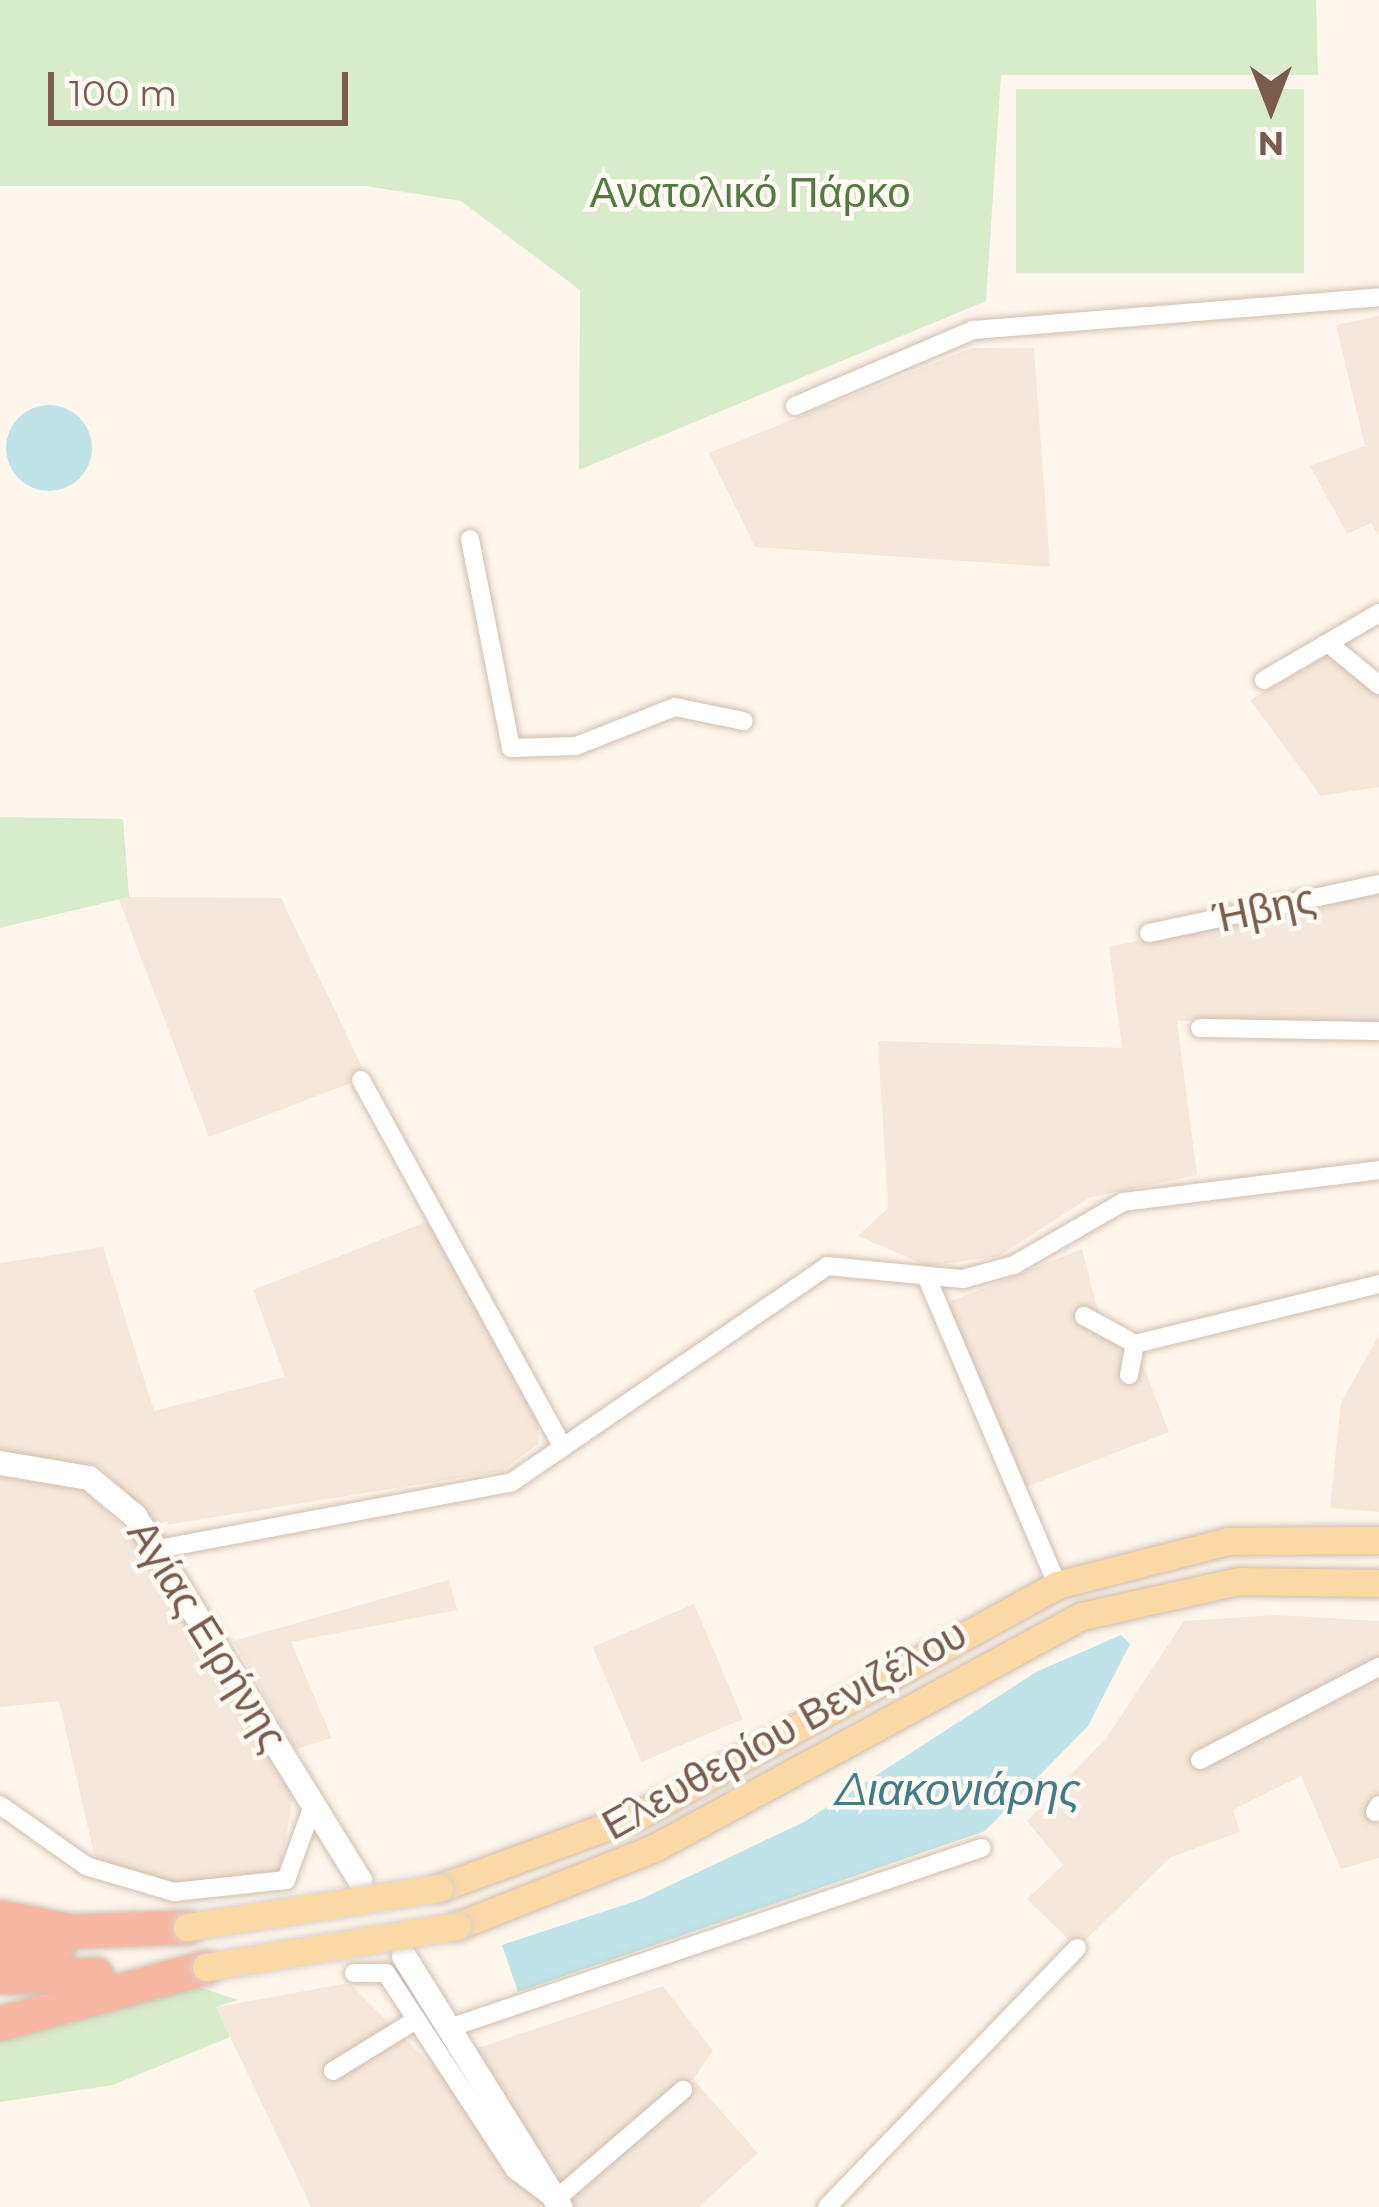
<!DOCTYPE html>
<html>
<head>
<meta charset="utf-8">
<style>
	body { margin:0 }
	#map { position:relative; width:1379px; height:2207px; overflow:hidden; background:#fdf6ec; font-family:Montserrat,sans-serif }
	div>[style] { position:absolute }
	.residential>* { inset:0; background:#f5e8da; transform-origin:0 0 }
	.green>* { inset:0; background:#d8ecc9; transform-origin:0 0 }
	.water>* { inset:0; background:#bfe3e8 }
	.round { border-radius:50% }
	.roads { filter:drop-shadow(0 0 3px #d1beb0) drop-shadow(0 0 3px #d1beb0) }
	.street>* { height:18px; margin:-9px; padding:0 9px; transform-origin:9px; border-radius:9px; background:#fff }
	.secondary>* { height:24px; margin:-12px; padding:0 12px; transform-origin:12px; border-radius:12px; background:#fff }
	.primary>* { height:27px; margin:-13.5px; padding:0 13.5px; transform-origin:13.5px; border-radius:13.5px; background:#fbd9a5 }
	.highway>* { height:33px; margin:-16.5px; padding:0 16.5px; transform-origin:16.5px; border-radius:16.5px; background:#f7b7a3 }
	.bridges { filter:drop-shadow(0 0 3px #dad1cd) drop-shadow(0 0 3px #dad1cd) }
	.primary-bridge>* { height:27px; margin:-13.5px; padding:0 13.5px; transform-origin:13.5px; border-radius:13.5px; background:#fbd9a5 }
	span { translate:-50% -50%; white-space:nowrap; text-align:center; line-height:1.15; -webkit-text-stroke:9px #fffaf3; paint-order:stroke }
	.park-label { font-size:42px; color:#537a41 }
	.street-label { font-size:42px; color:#7a5c4d }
	.water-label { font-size:45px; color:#437c86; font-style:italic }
	.north { position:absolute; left:1211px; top:48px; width:120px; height:120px; -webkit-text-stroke:9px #fffaf3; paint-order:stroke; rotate:180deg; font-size:33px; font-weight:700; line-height:48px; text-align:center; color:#7a5c4d }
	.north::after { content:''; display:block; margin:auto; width:42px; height:54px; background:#7a5c4d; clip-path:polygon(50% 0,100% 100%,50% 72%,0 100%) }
	.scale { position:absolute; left:48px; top:72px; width:300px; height:54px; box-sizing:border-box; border:6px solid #7a5c4d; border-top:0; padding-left:15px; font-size:36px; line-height:42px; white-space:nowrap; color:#7a5c4d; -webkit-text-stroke:9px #fffaf3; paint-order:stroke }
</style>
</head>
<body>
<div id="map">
	<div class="residential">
		<div style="clip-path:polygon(1379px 316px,1379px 536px,1371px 523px,1347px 534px,1310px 466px,1365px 446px,1336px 325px)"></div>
		<div style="clip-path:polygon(972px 348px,1034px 348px,1050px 567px,755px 547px,709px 453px)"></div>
		<div style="clip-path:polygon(1328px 655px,1379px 690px,1379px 787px,1321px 796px,1250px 700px)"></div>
		<div style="clip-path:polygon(1379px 889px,1379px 1025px,1177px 1021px,1197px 1175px,1089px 1198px,999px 1256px,928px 1266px,858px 1236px,888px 1208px,878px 1041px,1122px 1048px,1109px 947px)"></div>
		<div style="clip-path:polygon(118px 897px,281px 898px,367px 1077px,209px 1137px)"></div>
		<div style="clip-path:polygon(431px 1220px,540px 1415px,538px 1444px,502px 1471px,159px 1526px,98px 1465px,0 1452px,0 1263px,103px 1247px,154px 1411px,285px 1377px,253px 1290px)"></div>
		<div style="clip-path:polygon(1082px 1249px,1102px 1327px,1142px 1363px,1169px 1432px,1021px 1489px,939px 1306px)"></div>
		<div style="clip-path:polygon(1379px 1335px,1379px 1512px,1330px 1508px,1341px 1403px)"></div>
		<div style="clip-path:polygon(0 1477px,83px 1490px,140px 1542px,293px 1795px,280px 1873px,175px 1885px,97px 1867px,59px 1701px,0 1707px)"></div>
		<div style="clip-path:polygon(449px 1580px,457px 1610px,291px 1642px,332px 1738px,296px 1749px,233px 1641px)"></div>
		<div style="left:694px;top:1604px;width:125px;height:110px;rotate:67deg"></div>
		<div style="clip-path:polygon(1275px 1615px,1379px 1621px,1379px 1858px,1341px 1869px,1301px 1776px,1233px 1810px,1240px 1832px,1171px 1857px,1077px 1948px,1027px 1899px,1063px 1865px,1027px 1821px,1107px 1737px,1184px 1621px)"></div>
		<div style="clip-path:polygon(349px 1983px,430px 2064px,663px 1986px,713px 2051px,693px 2079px,758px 2153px,699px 2207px,311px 2207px,216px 2007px)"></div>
	</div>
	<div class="green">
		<div style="clip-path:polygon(0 0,1316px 0,1318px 75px,1001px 75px,986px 301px,579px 470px,580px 290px,461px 201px,366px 186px,0 186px)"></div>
		<div style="left:1016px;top:89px;width:288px;height:184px"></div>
		<div style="clip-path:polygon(0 817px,123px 819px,129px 897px,0 928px)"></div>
		<div style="clip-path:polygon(184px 1982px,238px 2000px,216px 2007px,230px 2037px,113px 2085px,0 2102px,0 2039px,22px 2025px)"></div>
	</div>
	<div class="water">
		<div class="round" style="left:6px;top:405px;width:86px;height:86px"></div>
		<div style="clip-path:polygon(1121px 1635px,1130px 1644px,1088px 1726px,985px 1831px,518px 1992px,502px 1945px,639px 1900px,804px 1822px,1036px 1672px)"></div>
	</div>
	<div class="roads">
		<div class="street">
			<div style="left:795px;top:406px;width:194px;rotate:-23.1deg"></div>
			<div style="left:973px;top:330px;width:407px;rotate:-4.6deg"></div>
			<div style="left:470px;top:539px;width:213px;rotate:78.9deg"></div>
			<div style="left:511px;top:748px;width:65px;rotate:-1.8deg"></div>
			<div style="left:576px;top:746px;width:106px;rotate:-21.5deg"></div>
			<div style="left:675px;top:707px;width:70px;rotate:11.5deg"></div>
			<div style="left:1328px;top:643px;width:66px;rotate:39.5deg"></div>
			<div style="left:1264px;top:680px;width:133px;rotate:-30.2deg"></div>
			<div style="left:1149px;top:933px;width:235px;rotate:-12deg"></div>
			<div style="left:1200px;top:1028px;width:179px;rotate:1deg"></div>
			<div style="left:361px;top:1080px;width:419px;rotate:61.2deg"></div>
			<div style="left:927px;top:1278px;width:333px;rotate:67deg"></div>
			<div style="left:1084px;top:1316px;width:58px;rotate:28.8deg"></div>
			<div style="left:1135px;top:1344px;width:251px;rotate:-13.8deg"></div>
			<div style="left:1129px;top:1375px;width:32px;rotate:-79deg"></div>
			<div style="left:159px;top:1549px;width:359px;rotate:-10.7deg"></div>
			<div style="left:512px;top:1482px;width:382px;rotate:-34.4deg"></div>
			<div style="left:827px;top:1266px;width:137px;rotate:5.5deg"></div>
			<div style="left:963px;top:1279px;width:53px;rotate:-15.4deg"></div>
			<div style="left:1014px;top:1265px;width:126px;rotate:-30deg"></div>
			<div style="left:1123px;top:1202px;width:258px;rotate:-7.1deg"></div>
			<div style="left:1200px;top:1760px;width:202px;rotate:-27.5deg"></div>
			<div style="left:0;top:1805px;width:105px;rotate:35.3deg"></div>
			<div style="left:86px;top:1866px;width:92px;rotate:16.5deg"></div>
			<div style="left:174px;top:1892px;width:113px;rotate:-6.1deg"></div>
			<div style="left:286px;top:1880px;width:82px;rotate:-70deg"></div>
			<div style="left:1375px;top:1812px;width:8px;rotate:-60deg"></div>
			<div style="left:354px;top:1973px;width:32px"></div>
			<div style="left:386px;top:1973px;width:235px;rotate:56.8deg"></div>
			<div style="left:515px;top:2170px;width:50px;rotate:36.9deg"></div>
			<div style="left:555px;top:2200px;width:169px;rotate:-40.7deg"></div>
			<div style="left:449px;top:2028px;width:562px;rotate:-18.69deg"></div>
			<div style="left:333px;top:2071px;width:97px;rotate:-31.6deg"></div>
			<div style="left:827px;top:2207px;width:360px;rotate:-46deg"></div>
		</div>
		<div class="secondary">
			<div style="left:0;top:1463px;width:90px;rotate:9.6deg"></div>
			<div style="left:89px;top:1478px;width:60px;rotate:39.6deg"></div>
			<div style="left:135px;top:1516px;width:429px;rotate:58.3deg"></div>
			<div style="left:404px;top:1956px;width:296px;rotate:58.1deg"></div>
		</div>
		<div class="primary">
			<div style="left:439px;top:1888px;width:213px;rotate:-20.1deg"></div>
			<div style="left:639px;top:1815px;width:477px;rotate:-28.8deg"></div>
			<div style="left:1057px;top:1585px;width:177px;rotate:-14.4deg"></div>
			<div style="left:1228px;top:1541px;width:151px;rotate:-0.4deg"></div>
			<div style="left:457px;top:1926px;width:212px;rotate:-21.6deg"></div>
			<div style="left:654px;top:1848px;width:487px;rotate:-28.5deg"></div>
			<div style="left:1082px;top:1616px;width:161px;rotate:-12.6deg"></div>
			<div style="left:1239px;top:1581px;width:140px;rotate:0.8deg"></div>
		</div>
		<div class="highway">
			<div style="left:0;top:1917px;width:73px;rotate:11deg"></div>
			<div style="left:72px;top:1931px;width:115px;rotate:-2deg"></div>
			<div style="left:0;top:1946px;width:60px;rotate:-2.9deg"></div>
			<div style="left:0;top:1977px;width:96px;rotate:-1.8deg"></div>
			<div style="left:0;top:2023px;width:213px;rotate:-15.2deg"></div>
		</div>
	</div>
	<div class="bridges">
		<div class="primary-bridge">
			<div style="left:187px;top:1927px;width:255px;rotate:-8.8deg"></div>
			<div style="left:206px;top:1967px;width:254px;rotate:-9.3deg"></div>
		</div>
	</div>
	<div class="park-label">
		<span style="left:750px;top:192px">Ανατολικό Πάρκο</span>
	</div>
	<div class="street-label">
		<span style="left:1264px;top:908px;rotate:-12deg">Ήβης</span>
		<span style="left:208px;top:1635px;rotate:58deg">Αγίας Ειρήνης</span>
		<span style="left:784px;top:1729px;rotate:-29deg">Ελευθερίου Βενιζέλου</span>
	</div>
	<div class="water-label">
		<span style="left:958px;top:1789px">Διακονιάρης</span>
	</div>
	<div class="north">N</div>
	<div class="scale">100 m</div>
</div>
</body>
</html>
